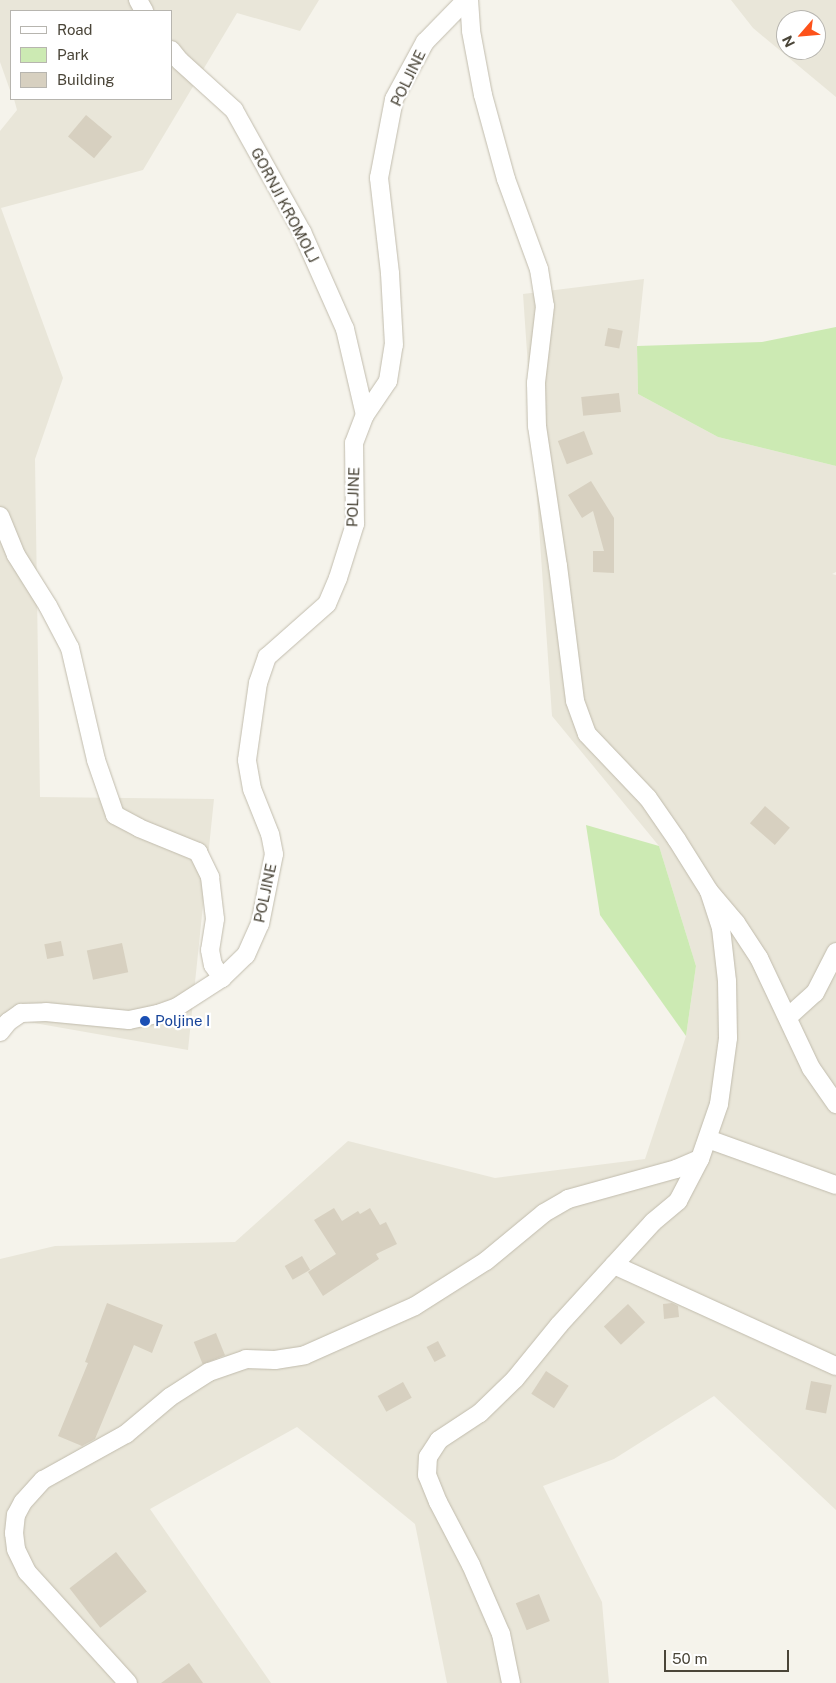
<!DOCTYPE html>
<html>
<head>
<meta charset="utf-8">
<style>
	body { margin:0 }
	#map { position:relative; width:836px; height:1683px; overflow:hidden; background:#f5f3eb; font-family:"Public Sans",sans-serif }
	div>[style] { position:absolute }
	.residential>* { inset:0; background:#e9e6d9 }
	.green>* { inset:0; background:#cceab3 }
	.building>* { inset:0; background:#d7d0c0; transform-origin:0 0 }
	.roads { filter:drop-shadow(0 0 1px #c1bcad) drop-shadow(0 0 1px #c1bcad) }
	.street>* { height:18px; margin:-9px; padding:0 9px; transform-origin:9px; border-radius:9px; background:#fff }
	.dots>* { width:14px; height:14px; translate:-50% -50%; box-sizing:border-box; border:2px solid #fff; border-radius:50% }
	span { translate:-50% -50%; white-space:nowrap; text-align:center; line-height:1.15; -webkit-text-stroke:4.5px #fff; paint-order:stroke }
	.street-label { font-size:15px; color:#4a4538 }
	.transit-label { font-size:15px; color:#164399 }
	.left { translate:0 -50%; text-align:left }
	.legend { position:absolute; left:10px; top:10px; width:162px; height:90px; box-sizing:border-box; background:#fff; border:1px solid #b7b5af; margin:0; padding:6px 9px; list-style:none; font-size:15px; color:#4a4538 }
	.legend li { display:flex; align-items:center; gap:10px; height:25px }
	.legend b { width:25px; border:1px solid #b7b5af }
	.north { position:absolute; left:776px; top:10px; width:50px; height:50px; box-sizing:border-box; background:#fff; border:1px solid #b7b5af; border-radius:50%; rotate:243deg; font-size:14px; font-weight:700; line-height:20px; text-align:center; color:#4a4538 }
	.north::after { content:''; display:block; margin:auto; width:18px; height:22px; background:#fd521a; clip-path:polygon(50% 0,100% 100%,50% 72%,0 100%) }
	.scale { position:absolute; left:664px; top:1650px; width:125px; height:22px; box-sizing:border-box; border:2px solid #4a4538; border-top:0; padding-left:6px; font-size:15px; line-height:18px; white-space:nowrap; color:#4a4538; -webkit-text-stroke:4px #fff; paint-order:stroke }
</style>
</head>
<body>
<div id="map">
	<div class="residential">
		<div style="clip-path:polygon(0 0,319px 0,300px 31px,237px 13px,143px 170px,1px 208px,63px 378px,35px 459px,40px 797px,214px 799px,188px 1050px,0 1017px,0 131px,17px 110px,14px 99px,171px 99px,171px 11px,11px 11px,11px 93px,0 62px)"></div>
		<div style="clip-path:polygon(evenodd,731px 0,836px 0,836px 97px,753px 28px,731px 0,786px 20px,816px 20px,816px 50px,786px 50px,786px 20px)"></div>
		<div style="clip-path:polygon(644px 279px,637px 346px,638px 394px,718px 437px,836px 466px,836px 572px,832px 574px,836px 575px,836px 1510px,714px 1396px,614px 1459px,543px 1486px,602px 1602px,609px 1683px,447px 1683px,415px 1524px,297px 1427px,150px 1509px,271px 1683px,0 1683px,0 1259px,55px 1246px,235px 1242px,348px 1141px,495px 1178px,645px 1159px,686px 1036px,696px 966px,659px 846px,552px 716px,523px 294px)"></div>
	</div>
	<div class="green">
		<div style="clip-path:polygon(836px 327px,836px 466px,718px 437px,638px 394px,637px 346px,762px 342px)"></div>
		<div style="clip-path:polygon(586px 825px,659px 846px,696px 966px,686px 1036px,600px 915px)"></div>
	</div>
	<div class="building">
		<div style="left:86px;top:115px;width:34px;height:28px;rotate:40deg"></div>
		<div style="left:608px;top:328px;width:15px;height:18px;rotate:11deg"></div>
		<div style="left:619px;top:393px;width:19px;height:38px;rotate:84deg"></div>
		<div style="left:584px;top:431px;width:25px;height:28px;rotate:69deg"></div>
		<div style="clip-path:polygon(591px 481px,614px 518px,614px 573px,593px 572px,593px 551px,604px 551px,593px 511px,582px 518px,568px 495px)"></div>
		<div style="left:765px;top:806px;width:33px;height:23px;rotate:41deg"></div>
		<div style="left:61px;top:941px;width:15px;height:17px;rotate:79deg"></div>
		<div style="left:122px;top:943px;width:30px;height:36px;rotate:78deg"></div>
		<div style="clip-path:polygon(334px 1208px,342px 1221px,358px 1211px,360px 1214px,370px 1208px,380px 1225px,386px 1222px,397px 1244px,376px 1254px,379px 1259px,323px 1296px,308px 1272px,336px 1254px,314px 1220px)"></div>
		<div style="left:302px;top:1256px;width:16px;height:20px;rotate:60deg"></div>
		<div style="clip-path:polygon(107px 1303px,163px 1325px,152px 1353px,134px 1345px,95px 1439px,82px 1446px,58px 1436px,88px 1363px,85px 1362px)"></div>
		<div style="clip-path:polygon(672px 1303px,678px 1306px,679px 1317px,664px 1319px,663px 1304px)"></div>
		<div style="left:628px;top:1304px;width:25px;height:33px;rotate:47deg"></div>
		<div style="left:216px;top:1333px;width:24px;height:24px;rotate:68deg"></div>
		<div style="left:438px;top:1341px;width:17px;height:13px;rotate:62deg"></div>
		<div style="left:546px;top:1371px;width:27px;height:27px;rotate:33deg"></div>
		<div style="left:811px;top:1381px;width:21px;height:29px;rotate:11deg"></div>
		<div style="left:403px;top:1382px;width:18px;height:29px;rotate:61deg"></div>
		<div style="left:116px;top:1552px;width:50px;height:59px;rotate:52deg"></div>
		<div style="left:539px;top:1594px;width:29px;height:25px;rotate:68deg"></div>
		<div style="clip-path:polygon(189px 1663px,203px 1683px,161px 1683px)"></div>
	</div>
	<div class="roads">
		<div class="street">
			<div style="left:138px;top:0;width:13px;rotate:61deg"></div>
			<div style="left:469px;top:0;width:31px;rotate:86deg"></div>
			<div style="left:471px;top:31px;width:65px;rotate:79.4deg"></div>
			<div style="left:483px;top:95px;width:87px;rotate:74.7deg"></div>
			<div style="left:506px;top:179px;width:96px;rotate:69.9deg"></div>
			<div style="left:539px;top:269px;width:37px;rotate:81deg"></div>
			<div style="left:545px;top:306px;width:78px;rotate:96.7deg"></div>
			<div style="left:536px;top:383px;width:43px;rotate:88.7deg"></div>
			<div style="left:537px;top:426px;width:142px;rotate:81.5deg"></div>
			<div style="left:558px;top:566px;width:136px;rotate:82.8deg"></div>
			<div style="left:575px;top:701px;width:35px;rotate:70deg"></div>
			<div style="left:587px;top:734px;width:88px;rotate:46.4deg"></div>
			<div style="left:648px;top:798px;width:51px;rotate:55.4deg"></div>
			<div style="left:677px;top:840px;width:60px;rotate:57.9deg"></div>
			<div style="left:709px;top:891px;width:42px;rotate:49.8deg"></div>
			<div style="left:736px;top:923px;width:42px;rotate:56.7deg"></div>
			<div style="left:759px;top:958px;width:122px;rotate:64.7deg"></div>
			<div style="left:811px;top:1068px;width:44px;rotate:55.2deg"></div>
			<div style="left:171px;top:50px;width:14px;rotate:51deg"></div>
			<div style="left:180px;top:61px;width:73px;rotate:42.2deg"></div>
			<div style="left:234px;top:110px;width:140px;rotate:60.9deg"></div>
			<div style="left:302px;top:232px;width:106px;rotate:66.1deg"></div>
			<div style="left:345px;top:329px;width:88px;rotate:76.9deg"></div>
			<div style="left:0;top:516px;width:42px;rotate:67.7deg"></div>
			<div style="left:16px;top:555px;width:60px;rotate:57.9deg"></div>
			<div style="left:48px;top:606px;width:47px;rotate:62.4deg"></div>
			<div style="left:70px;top:648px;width:115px;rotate:76.9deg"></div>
			<div style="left:96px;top:760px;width:58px;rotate:70.9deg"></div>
			<div style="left:115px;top:815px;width:27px;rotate:28deg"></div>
			<div style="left:139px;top:828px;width:64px;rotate:22.1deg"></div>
			<div style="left:198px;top:852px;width:28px;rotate:64deg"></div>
			<div style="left:210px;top:877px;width:42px;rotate:83.2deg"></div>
			<div style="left:215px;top:919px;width:31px;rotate:99deg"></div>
			<div style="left:210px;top:950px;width:15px;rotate:79deg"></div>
			<div style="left:213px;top:965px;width:16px;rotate:55deg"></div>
			<div style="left:788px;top:1017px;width:36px;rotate:-42deg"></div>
			<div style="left:815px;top:993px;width:46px;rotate:-62.9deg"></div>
			<div style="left:0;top:1032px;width:13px;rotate:-51deg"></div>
			<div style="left:8px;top:1022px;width:16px;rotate:-35deg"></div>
			<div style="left:21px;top:1013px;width:25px;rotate:-2deg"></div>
			<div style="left:46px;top:1012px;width:83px;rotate:5.5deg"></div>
			<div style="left:129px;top:1020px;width:30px;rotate:-12deg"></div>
			<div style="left:158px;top:1014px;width:20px;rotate:-20deg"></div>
			<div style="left:177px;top:1007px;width:54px;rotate:-32.8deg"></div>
			<div style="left:222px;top:978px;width:33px;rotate:-44deg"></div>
			<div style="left:246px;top:955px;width:34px;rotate:-66deg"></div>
			<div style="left:260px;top:924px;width:71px;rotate:-78.7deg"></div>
			<div style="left:274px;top:854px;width:20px;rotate:-101deg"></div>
			<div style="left:270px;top:834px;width:48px;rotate:-111.8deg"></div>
			<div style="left:252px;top:789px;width:29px;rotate:-100deg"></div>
			<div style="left:247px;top:760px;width:78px;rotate:-81.9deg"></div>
			<div style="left:258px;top:683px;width:28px;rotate:-71deg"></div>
			<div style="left:267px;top:657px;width:80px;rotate:-41.5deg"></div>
			<div style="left:327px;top:604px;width:28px;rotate:-67deg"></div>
			<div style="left:338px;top:578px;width:57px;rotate:-72.5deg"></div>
			<div style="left:355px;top:524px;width:81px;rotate:-90.7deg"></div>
			<div style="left:354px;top:443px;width:30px;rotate:-69deg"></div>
			<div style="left:365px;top:415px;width:41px;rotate:-55.9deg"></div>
			<div style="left:388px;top:381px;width:36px;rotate:-81deg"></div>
			<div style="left:394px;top:345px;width:72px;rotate:-93.2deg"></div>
			<div style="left:390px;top:273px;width:96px;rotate:-96.6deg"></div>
			<div style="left:379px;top:178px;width:80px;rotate:-79.2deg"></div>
			<div style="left:394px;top:99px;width:65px;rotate:-61.5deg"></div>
			<div style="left:425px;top:42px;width:59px;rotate:-45.7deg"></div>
			<div style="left:708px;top:1139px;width:136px;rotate:19.8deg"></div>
			<div style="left:614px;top:1265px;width:244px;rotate:24.5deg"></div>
			<div style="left:128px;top:1683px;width:150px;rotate:-132.3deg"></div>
			<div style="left:27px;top:1572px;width:25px;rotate:-116deg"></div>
			<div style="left:16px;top:1549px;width:16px;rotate:-97deg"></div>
			<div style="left:14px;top:1533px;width:18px;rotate:-84deg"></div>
			<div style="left:16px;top:1515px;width:15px;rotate:-62deg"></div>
			<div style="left:23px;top:1502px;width:30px;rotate:-48deg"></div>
			<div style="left:43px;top:1480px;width:95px;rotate:-29deg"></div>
			<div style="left:126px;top:1434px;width:57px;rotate:-40.1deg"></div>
			<div style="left:170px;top:1397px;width:46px;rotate:-32.7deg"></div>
			<div style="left:209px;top:1372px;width:39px;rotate:-19deg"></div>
			<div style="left:246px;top:1359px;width:29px;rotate:2deg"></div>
			<div style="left:275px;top:1360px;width:30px;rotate:-9deg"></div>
			<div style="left:305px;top:1355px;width:120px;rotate:-24deg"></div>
			<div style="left:415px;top:1306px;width:84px;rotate:-32.4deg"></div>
			<div style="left:486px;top:1261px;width:75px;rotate:-39.6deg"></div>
			<div style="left:544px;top:1213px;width:28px;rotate:-30deg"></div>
			<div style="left:568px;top:1199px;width:112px;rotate:-15.5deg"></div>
			<div style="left:676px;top:1169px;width:26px;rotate:-23deg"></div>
			<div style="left:700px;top:1159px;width:58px;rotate:-70.9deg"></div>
			<div style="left:719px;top:1104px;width:67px;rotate:-82.2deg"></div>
			<div style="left:728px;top:1038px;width:57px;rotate:-91deg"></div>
			<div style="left:727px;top:981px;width:53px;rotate:-96.5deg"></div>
			<div style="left:721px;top:928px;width:39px;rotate:-108deg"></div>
			<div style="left:511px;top:1683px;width:50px;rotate:-101.5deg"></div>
			<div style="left:501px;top:1634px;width:75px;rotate:-113.5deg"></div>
			<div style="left:471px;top:1565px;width:71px;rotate:-117.6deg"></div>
			<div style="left:438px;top:1502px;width:29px;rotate:-112deg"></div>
			<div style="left:427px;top:1475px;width:18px;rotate:-87deg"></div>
			<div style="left:428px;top:1457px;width:20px;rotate:-57deg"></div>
			<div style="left:439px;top:1440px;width:49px;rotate:-33.4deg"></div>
			<div style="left:480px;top:1413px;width:49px;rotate:-44.2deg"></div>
			<div style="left:515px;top:1379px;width:70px;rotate:-50.8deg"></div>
			<div style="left:559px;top:1325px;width:139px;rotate:-47.6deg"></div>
			<div style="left:653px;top:1222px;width:33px;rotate:-40deg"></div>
			<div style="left:678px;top:1201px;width:47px;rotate:-62.4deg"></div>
		</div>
	</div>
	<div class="dots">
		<div style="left:145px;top:1021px;background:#1a4fb4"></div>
	</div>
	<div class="street-label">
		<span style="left:408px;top:78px;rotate:-64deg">POLJINE</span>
		<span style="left:285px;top:205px;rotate:62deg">GORNJI KROMOLJ</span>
		<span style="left:353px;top:497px;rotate:-88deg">POLJINE</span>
		<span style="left:265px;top:893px;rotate:-78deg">POLJINE</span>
	</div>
	<div class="transit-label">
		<span class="left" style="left:155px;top:1021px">Poljine I</span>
	</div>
	<ul class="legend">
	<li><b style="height:6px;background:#fff"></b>Road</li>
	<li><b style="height:14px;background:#cceab3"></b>Park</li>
	<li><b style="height:14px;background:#d7d0c0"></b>Building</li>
	</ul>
	<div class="north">N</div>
	<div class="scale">50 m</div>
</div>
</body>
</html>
